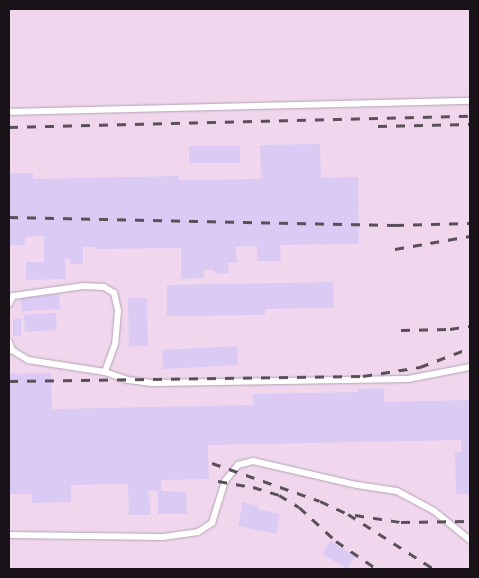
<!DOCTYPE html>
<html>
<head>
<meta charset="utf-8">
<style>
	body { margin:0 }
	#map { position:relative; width:479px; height:578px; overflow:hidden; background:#f7e4f5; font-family:"Noto Sans",sans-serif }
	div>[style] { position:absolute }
	.built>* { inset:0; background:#f0d7ee; transform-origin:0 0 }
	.building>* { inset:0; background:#dbcaf4; transform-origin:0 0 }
	.roads { filter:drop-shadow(0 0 1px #b4a2b2) drop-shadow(0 0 1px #b4a2b2) }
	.lane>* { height:6px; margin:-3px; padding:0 3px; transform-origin:3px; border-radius:3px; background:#fff }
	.rail>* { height:3px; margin-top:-1.5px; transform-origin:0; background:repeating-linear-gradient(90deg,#5a5059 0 9px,transparent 0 18px) }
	span { translate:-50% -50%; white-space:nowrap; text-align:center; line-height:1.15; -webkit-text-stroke:4px #fdf5fc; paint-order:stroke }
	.frame { position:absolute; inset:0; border:10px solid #191319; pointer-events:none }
</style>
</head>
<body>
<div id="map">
	<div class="built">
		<div style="left:9px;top:9px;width:461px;height:560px"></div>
	</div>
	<div class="building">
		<div style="clip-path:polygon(320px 144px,321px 178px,358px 177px,359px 244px,280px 245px,281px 261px,257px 261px,257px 246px,236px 247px,237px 263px,228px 263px,229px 273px,215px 274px,214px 270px,203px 270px,204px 278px,181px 279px,181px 248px,95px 249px,95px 247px,83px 247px,83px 264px,70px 264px,70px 259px,65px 259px,66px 279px,26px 280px,26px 262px,44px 262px,44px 236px,25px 237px,25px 245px,9px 245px,9px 173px,33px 173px,33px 179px,179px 176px,179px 180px,261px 179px,260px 145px)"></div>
		<div style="left:240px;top:146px;width:17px;height:51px;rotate:90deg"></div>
		<div style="clip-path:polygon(333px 282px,334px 308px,265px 309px,265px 315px,167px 316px,167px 285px)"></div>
		<div style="left:59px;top:294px;width:15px;height:38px;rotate:86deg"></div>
		<div style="left:147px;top:298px;width:48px;height:19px;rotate:89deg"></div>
		<div style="left:56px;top:313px;width:17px;height:32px;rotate:87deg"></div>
		<div style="left:13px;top:319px;width:8px;height:17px"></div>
		<div style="left:237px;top:346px;width:19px;height:75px;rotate:87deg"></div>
		<div style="clip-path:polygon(51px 373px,52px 409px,253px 405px,253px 394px,358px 392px,357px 389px,384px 388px,384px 402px,470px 400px,470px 494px,456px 494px,455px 452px,461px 452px,461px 440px,208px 445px,209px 479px,161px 480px,161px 491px,186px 492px,187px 514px,158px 514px,158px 491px,148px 491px,151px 515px,129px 515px,128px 484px,71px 485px,71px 502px,32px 503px,32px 494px,9px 494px,9px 374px)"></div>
		<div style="clip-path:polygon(243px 502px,258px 506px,258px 509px,280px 514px,276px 534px,238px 526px)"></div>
		<div style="left:330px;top:541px;width:29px;height:15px;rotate:31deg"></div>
	</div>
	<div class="roads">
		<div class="lane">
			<div style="left:9px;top:112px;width:461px;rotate:-1.4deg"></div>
			<div style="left:9px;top:304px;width:9px;rotate:-63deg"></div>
			<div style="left:13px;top:296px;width:71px;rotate:-8.1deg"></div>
			<div style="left:83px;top:286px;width:21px;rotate:3deg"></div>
			<div style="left:104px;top:287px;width:12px;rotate:31deg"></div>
			<div style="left:114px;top:293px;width:18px;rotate:77deg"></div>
			<div style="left:118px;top:311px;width:33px;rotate:95deg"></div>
			<div style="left:115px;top:344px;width:30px;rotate:110deg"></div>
			<div style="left:9px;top:342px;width:9px;rotate:69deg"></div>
			<div style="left:12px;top:350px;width:19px;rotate:32deg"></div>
			<div style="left:28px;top:360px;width:78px;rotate:8.9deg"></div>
			<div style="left:105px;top:372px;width:24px;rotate:19deg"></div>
			<div style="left:128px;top:380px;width:26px;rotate:7deg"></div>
			<div style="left:154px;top:383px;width:254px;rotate:-0.9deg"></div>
			<div style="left:408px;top:379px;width:63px;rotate:-11deg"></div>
			<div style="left:9px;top:535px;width:154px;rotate:0.7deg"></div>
			<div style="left:163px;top:537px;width:35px;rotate:-8deg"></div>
			<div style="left:198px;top:532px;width:17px;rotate:-33deg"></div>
			<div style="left:212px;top:523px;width:44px;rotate:-72.8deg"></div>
			<div style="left:225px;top:481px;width:21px;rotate:-51deg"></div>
			<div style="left:238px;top:465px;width:16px;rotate:-15deg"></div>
			<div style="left:253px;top:461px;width:107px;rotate:13deg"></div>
			<div style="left:357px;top:485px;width:40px;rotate:8.5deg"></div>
			<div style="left:397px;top:491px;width:42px;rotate:28.4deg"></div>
			<div style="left:434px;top:511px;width:46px;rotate:38.9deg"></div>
		</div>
	</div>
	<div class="rail">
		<div style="left:378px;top:126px;width:92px;rotate:-1.2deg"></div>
		<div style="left:9px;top:127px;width:461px;rotate:-1.4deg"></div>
		<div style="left:9px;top:217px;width:386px;rotate:1.2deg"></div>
		<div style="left:395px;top:225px;width:75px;rotate:-1.5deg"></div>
		<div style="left:395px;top:249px;width:76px;rotate:-9.8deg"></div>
		<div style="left:401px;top:330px;width:49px;rotate:-1.2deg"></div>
		<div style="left:450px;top:329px;width:20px;rotate:-9deg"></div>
		<div style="left:9px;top:381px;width:354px;rotate:-0.8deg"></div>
		<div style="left:363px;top:376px;width:58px;rotate:-9deg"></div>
		<div style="left:420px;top:367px;width:53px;rotate:-20.8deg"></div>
		<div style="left:212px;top:463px;width:114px;rotate:19.4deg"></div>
		<div style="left:320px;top:501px;width:31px;rotate:25deg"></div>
		<div style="left:348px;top:514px;width:102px;rotate:32.6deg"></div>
		<div style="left:218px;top:481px;width:36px;rotate:10deg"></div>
		<div style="left:253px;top:487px;width:27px;rotate:17deg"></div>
		<div style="left:279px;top:495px;width:23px;rotate:31deg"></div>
		<div style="left:299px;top:507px;width:50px;rotate:42.6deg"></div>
		<div style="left:336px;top:541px;width:50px;rotate:34.3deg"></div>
		<div style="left:355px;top:515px;width:47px;rotate:8.7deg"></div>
		<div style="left:401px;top:522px;width:69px;rotate:-0.8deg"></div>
	</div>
	<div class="frame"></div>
</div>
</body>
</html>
